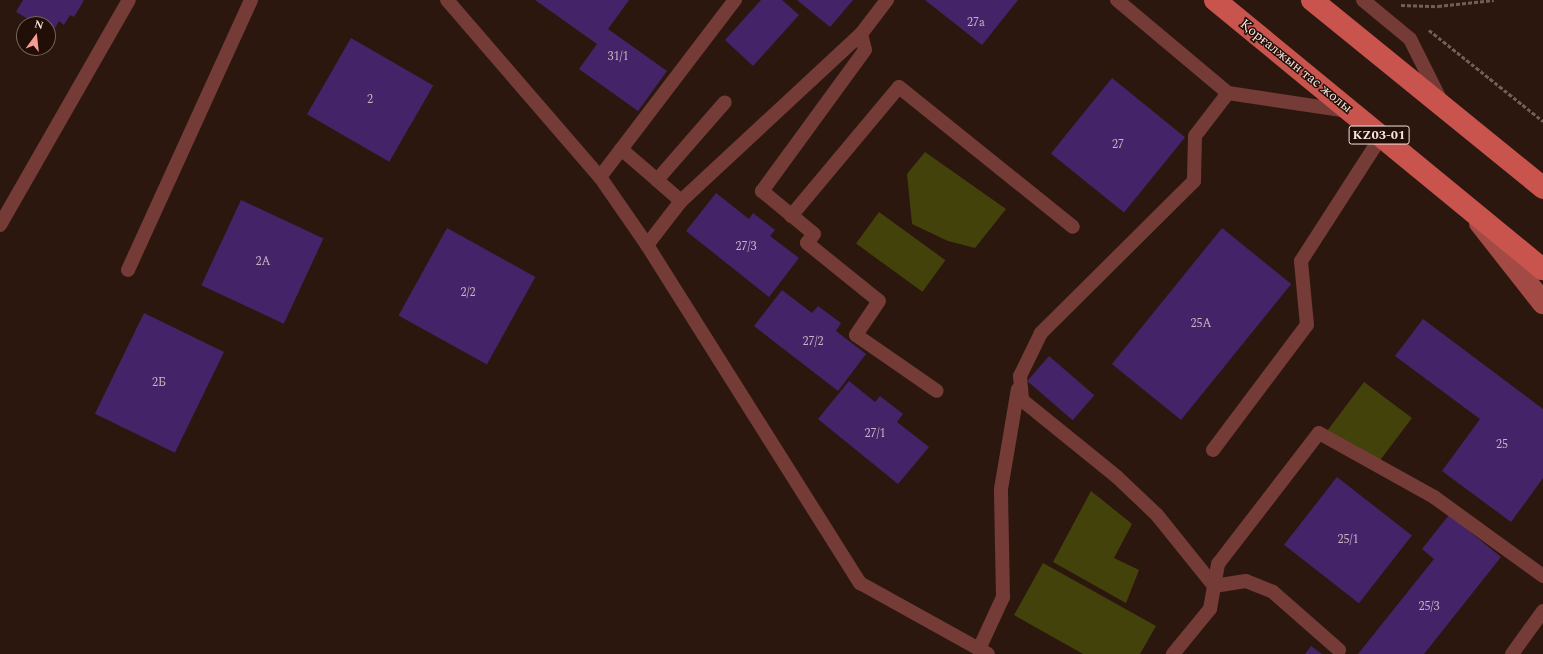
<!DOCTYPE html>
<html>
<head>
<meta charset="utf-8">
<style>
	body { margin:0 }
	#map { position:relative; width:1543px; height:654px; overflow:hidden; background:#2c170f; font-family:Spectral,serif }
	div>[style] { position:absolute }
	.green>* { inset:0; background:#42420a; transform-origin:0 0 }
	.building>* { inset:0; background:#452368; transform-origin:0 0 }
	.path>* { height:2.5px; margin-top:-1.25px; transform-origin:0; background:repeating-linear-gradient(90deg,#715e57 0 4px,transparent 0 6px) }
	.service>* { height:14px; margin:-7px; padding:0 7px; transform-origin:7px; border-radius:7px; background:#743b37 }
	.secondary>* { height:22px; margin:-11px; padding:0 11px; transform-origin:11px; border-radius:11px; background:#a44a44 }
	.primary>* { height:22px; margin:-11px; padding:0 11px; transform-origin:11px; border-radius:11px; background:#c9544e }
	span { translate:-50% -50%; white-space:nowrap; text-align:center; line-height:1.15; -webkit-text-stroke:3px #210e06; paint-order:stroke }
	.number-label { font-size:12px; color:#c8b4c2 }
	.number-label span { -webkit-text-stroke-width:0 }
	.shield-label span { padding:1px 3px; background:#210e06; border:1px solid; border-radius:3px; -webkit-text-stroke-width:0 }
	.shield-label { font-size:13px; color:#f4e5e0; font-weight:700 }
	.street-label { font-size:14px; color:#f4e5e0 }
	.north { position:absolute; left:16px; top:16px; width:40px; height:40px; box-sizing:border-box; background:#210e06; border:1px solid #75645d; border-radius:50%; rotate:15deg; font-size:11px; font-weight:700; line-height:16px; text-align:center; color:#f4e5e0 }
	.north::after { content:''; display:block; margin:auto; width:14px; height:18px; background:#f59c93; clip-path:polygon(50% 0,100% 100%,50% 72%,0 100%) }
</style>
</head>
<body>
<div id="map">
	<div class="green">
		<div style="clip-path:polygon(925px 152px,1006px 209px,975px 248px,948px 241px,912px 224px,907px 174px)"></div>
		<div style="left:879px;top:212px;width:82px;height:39px;rotate:36deg"></div>
		<div style="left:1364px;top:382px;width:60px;height:62px;rotate:37deg"></div>
		<div style="clip-path:polygon(1091px 491px,1132px 524px,1114px 558px,1139px 570px,1126px 603px,1053px 562px)"></div>
		<div style="clip-path:polygon(1043px 563px,1156px 626px,1140px 654px,1083px 654px,1014px 615px)"></div>
	</div>
	<div class="building">
		<div style="clip-path:polygon(23px 0,84px 0,74px 17px,70px 15px,64px 25px,59px 21px,52px 33px,48px 30px,48px 24px,37px 24px,16px 12px)"></div>
		<div style="clip-path:polygon(535px 0,629px 0,608px 29px,667px 71px,638px 111px,579px 69px,597px 44px)"></div>
		<div style="clip-path:polygon(761px 0,782px 0,799px 15px,753px 66px,725px 40px)"></div>
		<div style="clip-path:polygon(797px 0,853px 0,830px 27px)"></div>
		<div style="clip-path:polygon(925px 0,1018px 0,982px 45px)"></div>
		<div style="left:351px;top:38px;width:95px;height:88px;rotate:30deg"></div>
		<div style="left:1112px;top:78px;width:94px;height:97px;rotate:39deg"></div>
		<div style="clip-path:polygon(716px 193px,749px 219px,753px 213px,775px 230px,770px 236px,799px 258px,769px 297px,686px 231px)"></div>
		<div style="left:241px;top:200px;width:91px;height:94px;rotate:25deg"></div>
		<div style="left:447px;top:228px;width:101px;height:100px;rotate:29deg"></div>
		<div style="left:1222px;top:228px;width:89px;height:175px;rotate:39deg"></div>
		<div style="clip-path:polygon(782px 290px,812px 313px,818px 306px,841px 323px,836px 331px,866px 354px,838px 391px,754px 326px)"></div>
		<div style="left:144px;top:313px;width:89px;height:112px;rotate:26deg"></div>
		<div style="clip-path:polygon(1423px 319px,1543px 409px,1543px 478px,1511px 522px,1442px 471px,1480px 419px,1395px 356px)"></div>
		<div style="left:1049px;top:356px;width:60px;height:33px;rotate:41deg"></div>
		<div style="clip-path:polygon(849px 381px,875px 402px,880px 396px,903px 414px,897px 422px,929px 447px,898px 484px,818px 419px)"></div>
		<div style="left:1337px;top:477px;width:95px;height:86px;rotate:38deg"></div>
		<div style="clip-path:polygon(1449px 515px,1501px 557px,1424px 654px,1358px 654px,1434px 559px,1422px 549px)"></div>
		<div style="clip-path:polygon(1311px 646px,1322px 654px,1305px 654px)"></div>
	</div>
	<div class="path">
		<div style="left:1401px;top:5px;width:37px;rotate:2deg"></div>
		<div style="left:1438px;top:6px;width:56px;rotate:-6.1deg"></div>
		<div style="left:1429px;top:30px;width:146px;rotate:38.6deg"></div>
	</div>
	<div class="service">
		<div style="left:447px;top:0;width:234px;rotate:49.2deg"></div>
		<div style="left:600px;top:177px;width:83px;rotate:55.3deg"></div>
		<div style="left:647px;top:245px;width:400px;rotate:57.8deg"></div>
		<div style="left:860px;top:583px;width:146px;rotate:29deg"></div>
		<div style="left:1117px;top:0;width:145px;rotate:40deg"></div>
		<div style="left:1228px;top:93px;width:120px;rotate:8.6deg"></div>
		<div style="left:1363px;top:0;width:61px;rotate:39.7deg"></div>
		<div style="left:1410px;top:39px;width:69px;rotate:63.4deg"></div>
		<div style="left:861px;top:34px;width:16px;rotate:76deg"></div>
		<div style="left:865px;top:50px;width:175px;rotate:126.1deg"></div>
		<div style="left:762px;top:191px;width:67px;rotate:39.6deg"></div>
		<div style="left:814px;top:234px;width:11px;rotate:128deg"></div>
		<div style="left:807px;top:243px;width:92px;rotate:38.9deg"></div>
		<div style="left:879px;top:301px;width:41px;rotate:124.1deg"></div>
		<div style="left:856px;top:335px;width:98px;rotate:34.7deg"></div>
		<div style="left:1228px;top:93px;width:54px;rotate:127.5deg"></div>
		<div style="left:1195px;top:136px;width:45px;rotate:91.3deg"></div>
		<div style="left:1194px;top:181px;width:216px;rotate:135.2deg"></div>
		<div style="left:1041px;top:333px;width:48px;rotate:116deg"></div>
		<div style="left:1020px;top:376px;width:24px;rotate:85deg"></div>
		<div style="left:1022px;top:400px;width:122px;rotate:39deg"></div>
		<div style="left:1117px;top:477px;width:55px;rotate:43.5deg"></div>
		<div style="left:1157px;top:515px;width:91px;rotate:51.2deg"></div>
		<div style="left:1214px;top:586px;width:32px;rotate:-9deg"></div>
		<div style="left:1246px;top:581px;width:29px;rotate:22deg"></div>
		<div style="left:1273px;top:592px;width:88px;rotate:41.3deg"></div>
		<div style="left:621px;top:149px;width:48px;rotate:40.7deg"></div>
		<div style="left:600px;top:177px;width:223px;rotate:-52.7deg"></div>
		<div style="left:681px;top:201px;width:246px;rotate:-42.9deg"></div>
		<div style="left:861px;top:34px;width:43px;rotate:-52.6deg"></div>
		<div style="left:791px;top:216px;width:168px;rotate:-50.1deg"></div>
		<div style="left:899px;top:87px;width:223px;rotate:38.8deg"></div>
		<div style="left:0;top:225px;width:259px;rotate:-60.2deg"></div>
		<div style="left:647px;top:245px;width:56px;rotate:-52.3deg"></div>
		<div style="left:681px;top:201px;width:32px;rotate:-139deg"></div>
		<div style="left:657px;top:180px;width:103px;rotate:-48.9deg"></div>
		<div style="left:128px;top:270px;width:297px;rotate:-65.5deg"></div>
		<div style="left:1213px;top:450px;width:156px;rotate:-53.1deg"></div>
		<div style="left:1307px;top:325px;width:64px;rotate:-95.4deg"></div>
		<div style="left:1301px;top:261px;width:148px;rotate:-57.2deg"></div>
		<div style="left:979px;top:649px;width:57px;rotate:-65.2deg"></div>
		<div style="left:1003px;top:597px;width:108px;rotate:-91.1deg"></div>
		<div style="left:1001px;top:489px;width:101px;rotate:-80.4deg"></div>
		<div style="left:1173px;top:654px;width:58px;rotate:-50.6deg"></div>
		<div style="left:1210px;top:609px;width:46px;rotate:-79.9deg"></div>
		<div style="left:1218px;top:564px;width:165px;rotate:-52.4deg"></div>
		<div style="left:1319px;top:433px;width:132px;rotate:29.1deg"></div>
		<div style="left:1434px;top:497px;width:135px;rotate:35.9deg"></div>
		<div style="left:1512px;top:654px;width:53px;rotate:-54.2deg"></div>
	</div>
	<div class="secondary">
		<div style="left:1480px;top:223px;width:102px;rotate:51.8deg"></div>
	</div>
	<div class="primary">
		<div style="left:1215px;top:0;width:424px;rotate:39.4deg"></div>
		<div style="left:1312px;top:0;width:298px;rotate:39.1deg"></div>
	</div>
	<div class="number-label">
		<span style="left:976px;top:23px">27а</span>
		<span style="left:618px;top:57px">31/1</span>
		<span style="left:370px;top:100px">2</span>
		<span style="left:1118px;top:145px">27</span>
		<span style="left:746px;top:247px">27/3</span>
		<span style="left:263px;top:262px">2А</span>
		<span style="left:468px;top:293px">2/2</span>
		<span style="left:1201px;top:324px">25А</span>
		<span style="left:813px;top:342px">27/2</span>
		<span style="left:159px;top:383px">2Б</span>
		<span style="left:875px;top:434px">27/1</span>
		<span style="left:1502px;top:445px">25</span>
		<span style="left:1348px;top:540px">25/1</span>
		<span style="left:1429px;top:607px">25/3</span>
	</div>
	<div class="shield-label">
		<span style="left:1379px;top:135px">KZ03-01</span>
	</div>
	<div class="street-label">
		<span style="left:1296px;top:66px;rotate:39deg">Қорғалжын тас жолы</span>
	</div>
	<div class="north">N</div>
</div>
</body>
</html>
